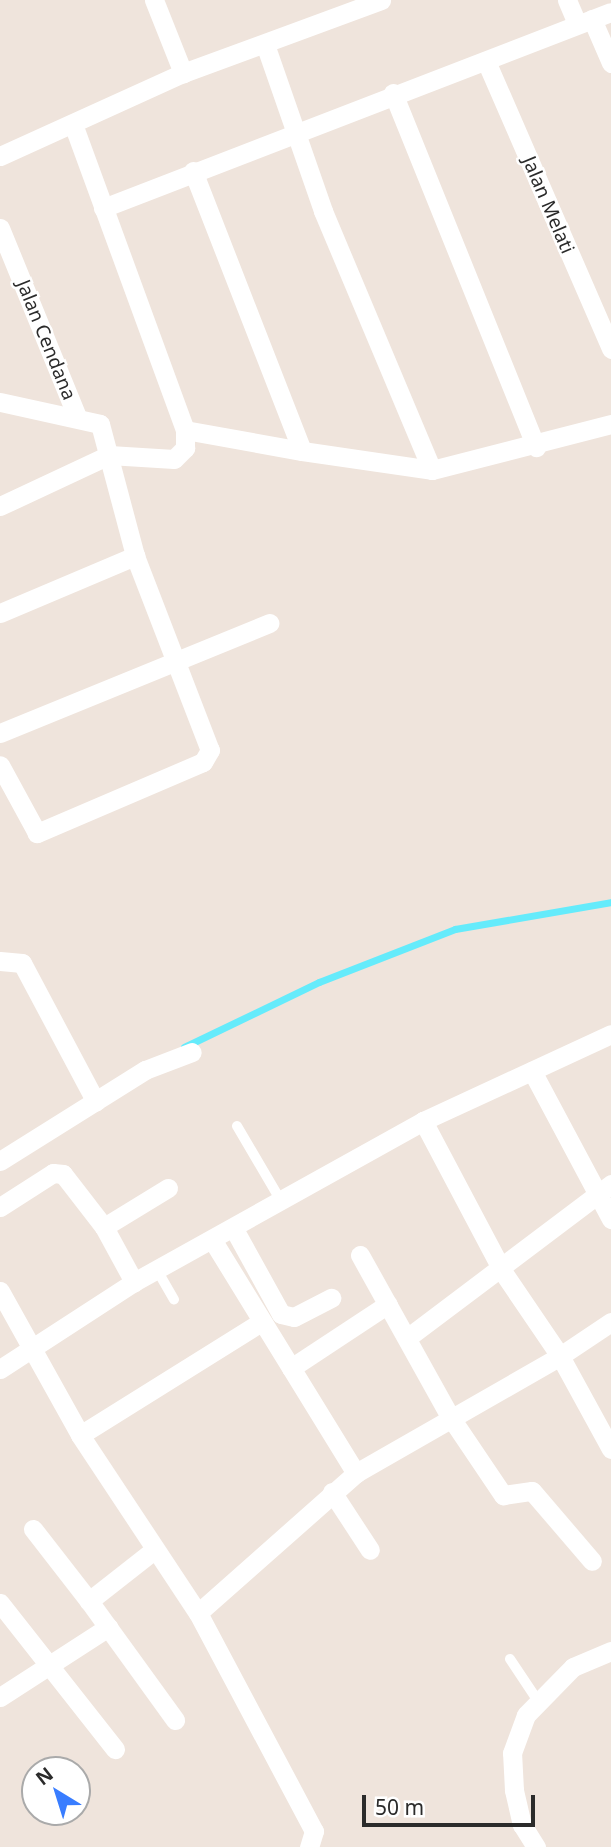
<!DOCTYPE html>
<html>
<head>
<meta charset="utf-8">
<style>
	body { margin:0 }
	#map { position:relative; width:611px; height:1847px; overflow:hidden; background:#efe4dc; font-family:"Noto Sans",sans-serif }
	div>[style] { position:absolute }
	.stream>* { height:7px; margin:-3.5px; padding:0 3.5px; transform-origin:3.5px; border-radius:3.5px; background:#65ebfb }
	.service>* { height:10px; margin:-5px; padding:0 5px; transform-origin:5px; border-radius:5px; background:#fff }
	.minor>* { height:19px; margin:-9.5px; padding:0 9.5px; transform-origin:9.5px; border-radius:9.5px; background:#fff }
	span { translate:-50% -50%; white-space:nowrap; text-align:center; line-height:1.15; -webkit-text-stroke:5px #fff; paint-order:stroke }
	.street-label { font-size:19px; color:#2b2b2b }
	.north { position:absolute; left:21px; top:1756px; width:70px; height:70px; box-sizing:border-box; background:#fff; border:2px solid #aaa; border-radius:50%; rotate:322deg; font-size:19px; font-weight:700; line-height:28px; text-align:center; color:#2b2b2b }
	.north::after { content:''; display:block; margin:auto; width:24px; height:32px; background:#397dff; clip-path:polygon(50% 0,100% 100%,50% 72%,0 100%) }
	.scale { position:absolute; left:362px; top:1795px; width:173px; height:32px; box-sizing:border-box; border:4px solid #2b2b2b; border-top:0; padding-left:9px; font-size:21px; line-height:24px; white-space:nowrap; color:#2b2b2b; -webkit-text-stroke:5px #fff; paint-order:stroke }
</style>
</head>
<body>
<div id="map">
	<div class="stream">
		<div style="left:184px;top:1047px;width:150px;rotate:-25.7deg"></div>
		<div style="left:319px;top:982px;width:146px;rotate:-21.3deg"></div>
		<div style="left:455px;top:929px;width:158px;rotate:-9.8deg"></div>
	</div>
	<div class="service">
		<div style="left:237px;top:1126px;width:87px;rotate:59.6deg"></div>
		<div style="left:157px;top:1270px;width:34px;rotate:60deg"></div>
		<div style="left:510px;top:1659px;width:47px;rotate:56.3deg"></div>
	</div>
	<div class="minor">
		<div style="left:154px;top:0;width:79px;rotate:68.3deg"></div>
		<div style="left:567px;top:0;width:25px;rotate:67deg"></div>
		<div style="left:592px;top:19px;width:48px;rotate:66.6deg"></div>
		<div style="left:266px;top:47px;width:174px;rotate:70.8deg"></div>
		<div style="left:323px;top:211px;width:281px;rotate:67.2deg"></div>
		<div style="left:432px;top:470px;width:185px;rotate:-14.4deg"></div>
		<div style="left:486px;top:61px;width:314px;rotate:66.5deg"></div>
		<div style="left:393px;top:93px;width:382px;rotate:68deg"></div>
		<div style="left:0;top:156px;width:201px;rotate:-24.4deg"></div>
		<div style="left:183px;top:73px;width:211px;rotate:-20.2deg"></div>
		<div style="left:193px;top:171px;width:300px;rotate:68.7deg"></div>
		<div style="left:302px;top:451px;width:131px;rotate:8.3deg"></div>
		<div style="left:103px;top:208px;width:544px;rotate:-21.1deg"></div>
		<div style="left:0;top:228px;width:201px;rotate:67.8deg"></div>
		<div style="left:0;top:402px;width:102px;rotate:12.4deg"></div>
		<div style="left:100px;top:424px;width:137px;rotate:75.1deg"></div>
		<div style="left:135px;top:556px;width:208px;rotate:68.9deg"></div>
		<div style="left:210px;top:750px;width:14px;rotate:120deg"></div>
		<div style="left:203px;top:762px;width:181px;rotate:156.8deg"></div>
		<div style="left:37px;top:833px;width:77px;rotate:-118.6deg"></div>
		<div style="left:185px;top:430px;width:119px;rotate:10.2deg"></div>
		<div style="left:0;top:506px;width:120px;rotate:-25.1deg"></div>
		<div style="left:109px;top:455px;width:65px;rotate:3.5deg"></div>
		<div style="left:174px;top:459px;width:16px;rotate:-45deg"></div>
		<div style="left:185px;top:448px;width:18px;rotate:-90deg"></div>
		<div style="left:185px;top:430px;width:324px;rotate:-110.1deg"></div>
		<div style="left:0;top:613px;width:147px;rotate:-22.9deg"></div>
		<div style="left:0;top:733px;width:291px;rotate:-22.2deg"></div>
		<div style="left:0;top:961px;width:22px;rotate:5deg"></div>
		<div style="left:22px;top:963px;width:157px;rotate:62deg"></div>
		<div style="left:532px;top:1071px;width:168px;rotate:61.9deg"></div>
		<div style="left:0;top:1161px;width:171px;rotate:-32.1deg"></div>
		<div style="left:145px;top:1070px;width:50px;rotate:-21deg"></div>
		<div style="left:0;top:1207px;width:63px;rotate:-32.7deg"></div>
		<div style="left:53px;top:1173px;width:10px;rotate:6deg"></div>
		<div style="left:63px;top:1174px;width:67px;rotate:52.3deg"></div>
		<div style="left:104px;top:1227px;width:63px;rotate:61.4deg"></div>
		<div style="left:104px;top:1227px;width:75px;rotate:-31.4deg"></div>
		<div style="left:234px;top:1229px;width:97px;rotate:61.1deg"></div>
		<div style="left:281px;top:1314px;width:13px;rotate:13deg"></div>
		<div style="left:294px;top:1317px;width:42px;rotate:-27.2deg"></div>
		<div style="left:213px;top:1241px;width:273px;rotate:58.4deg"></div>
		<div style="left:360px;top:1255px;width:183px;rotate:60.9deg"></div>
		<div style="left:449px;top:1415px;width:97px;rotate:56deg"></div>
		<div style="left:503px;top:1495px;width:29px;rotate:-8deg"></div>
		<div style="left:532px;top:1491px;width:92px;rotate:49.4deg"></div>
		<div style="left:0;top:1291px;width:165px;rotate:60.9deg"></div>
		<div style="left:261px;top:1322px;width:213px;rotate:148deg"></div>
		<div style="left:80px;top:1435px;width:214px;rotate:56.5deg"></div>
		<div style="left:198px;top:1613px;width:247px;rotate:62deg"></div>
		<div style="left:314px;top:1831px;width:17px;rotate:107deg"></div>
		<div style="left:611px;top:1322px;width:61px;rotate:146.3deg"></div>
		<div style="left:560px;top:1356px;width:106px;rotate:61.3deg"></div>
		<div style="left:407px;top:1338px;width:256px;rotate:-37deg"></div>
		<div style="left:291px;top:1368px;width:116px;rotate:-33.4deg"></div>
		<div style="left:0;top:1369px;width:160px;rotate:-33deg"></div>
		<div style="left:134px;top:1282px;width:331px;rotate:-29.1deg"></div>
		<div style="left:423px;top:1121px;width:207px;rotate:-24.8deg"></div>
		<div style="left:332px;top:1492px;width:69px;rotate:56.8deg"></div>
		<div style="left:33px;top:1529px;width:91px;rotate:52.1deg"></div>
		<div style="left:154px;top:1550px;width:83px;rotate:141.9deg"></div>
		<div style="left:89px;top:1601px;width:147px;rotate:54.1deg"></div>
		<div style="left:0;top:1603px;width:186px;rotate:51.8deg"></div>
		<div style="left:198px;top:1613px;width:211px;rotate:-41.5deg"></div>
		<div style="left:356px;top:1473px;width:235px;rotate:-29.8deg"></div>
		<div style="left:560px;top:1356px;width:102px;rotate:-124.2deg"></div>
		<div style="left:503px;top:1272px;width:171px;rotate:-117.9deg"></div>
		<div style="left:0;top:1697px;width:129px;rotate:-32.9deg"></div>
		<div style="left:536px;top:1847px;width:26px;rotate:-122deg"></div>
		<div style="left:522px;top:1825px;width:36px;rotate:-103deg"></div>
		<div style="left:514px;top:1790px;width:37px;rotate:-93deg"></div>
		<div style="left:512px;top:1753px;width:40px;rotate:-69.8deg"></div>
		<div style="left:526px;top:1715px;width:67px;rotate:-45.6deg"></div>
		<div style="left:573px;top:1667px;width:41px;rotate:-22.8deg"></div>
	</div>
	<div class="street-label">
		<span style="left:548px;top:205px;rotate:67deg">Jalan Melati</span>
		<span style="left:46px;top:340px;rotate:68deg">Jalan Cendana</span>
	</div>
	<div class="north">N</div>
	<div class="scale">50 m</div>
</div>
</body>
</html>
